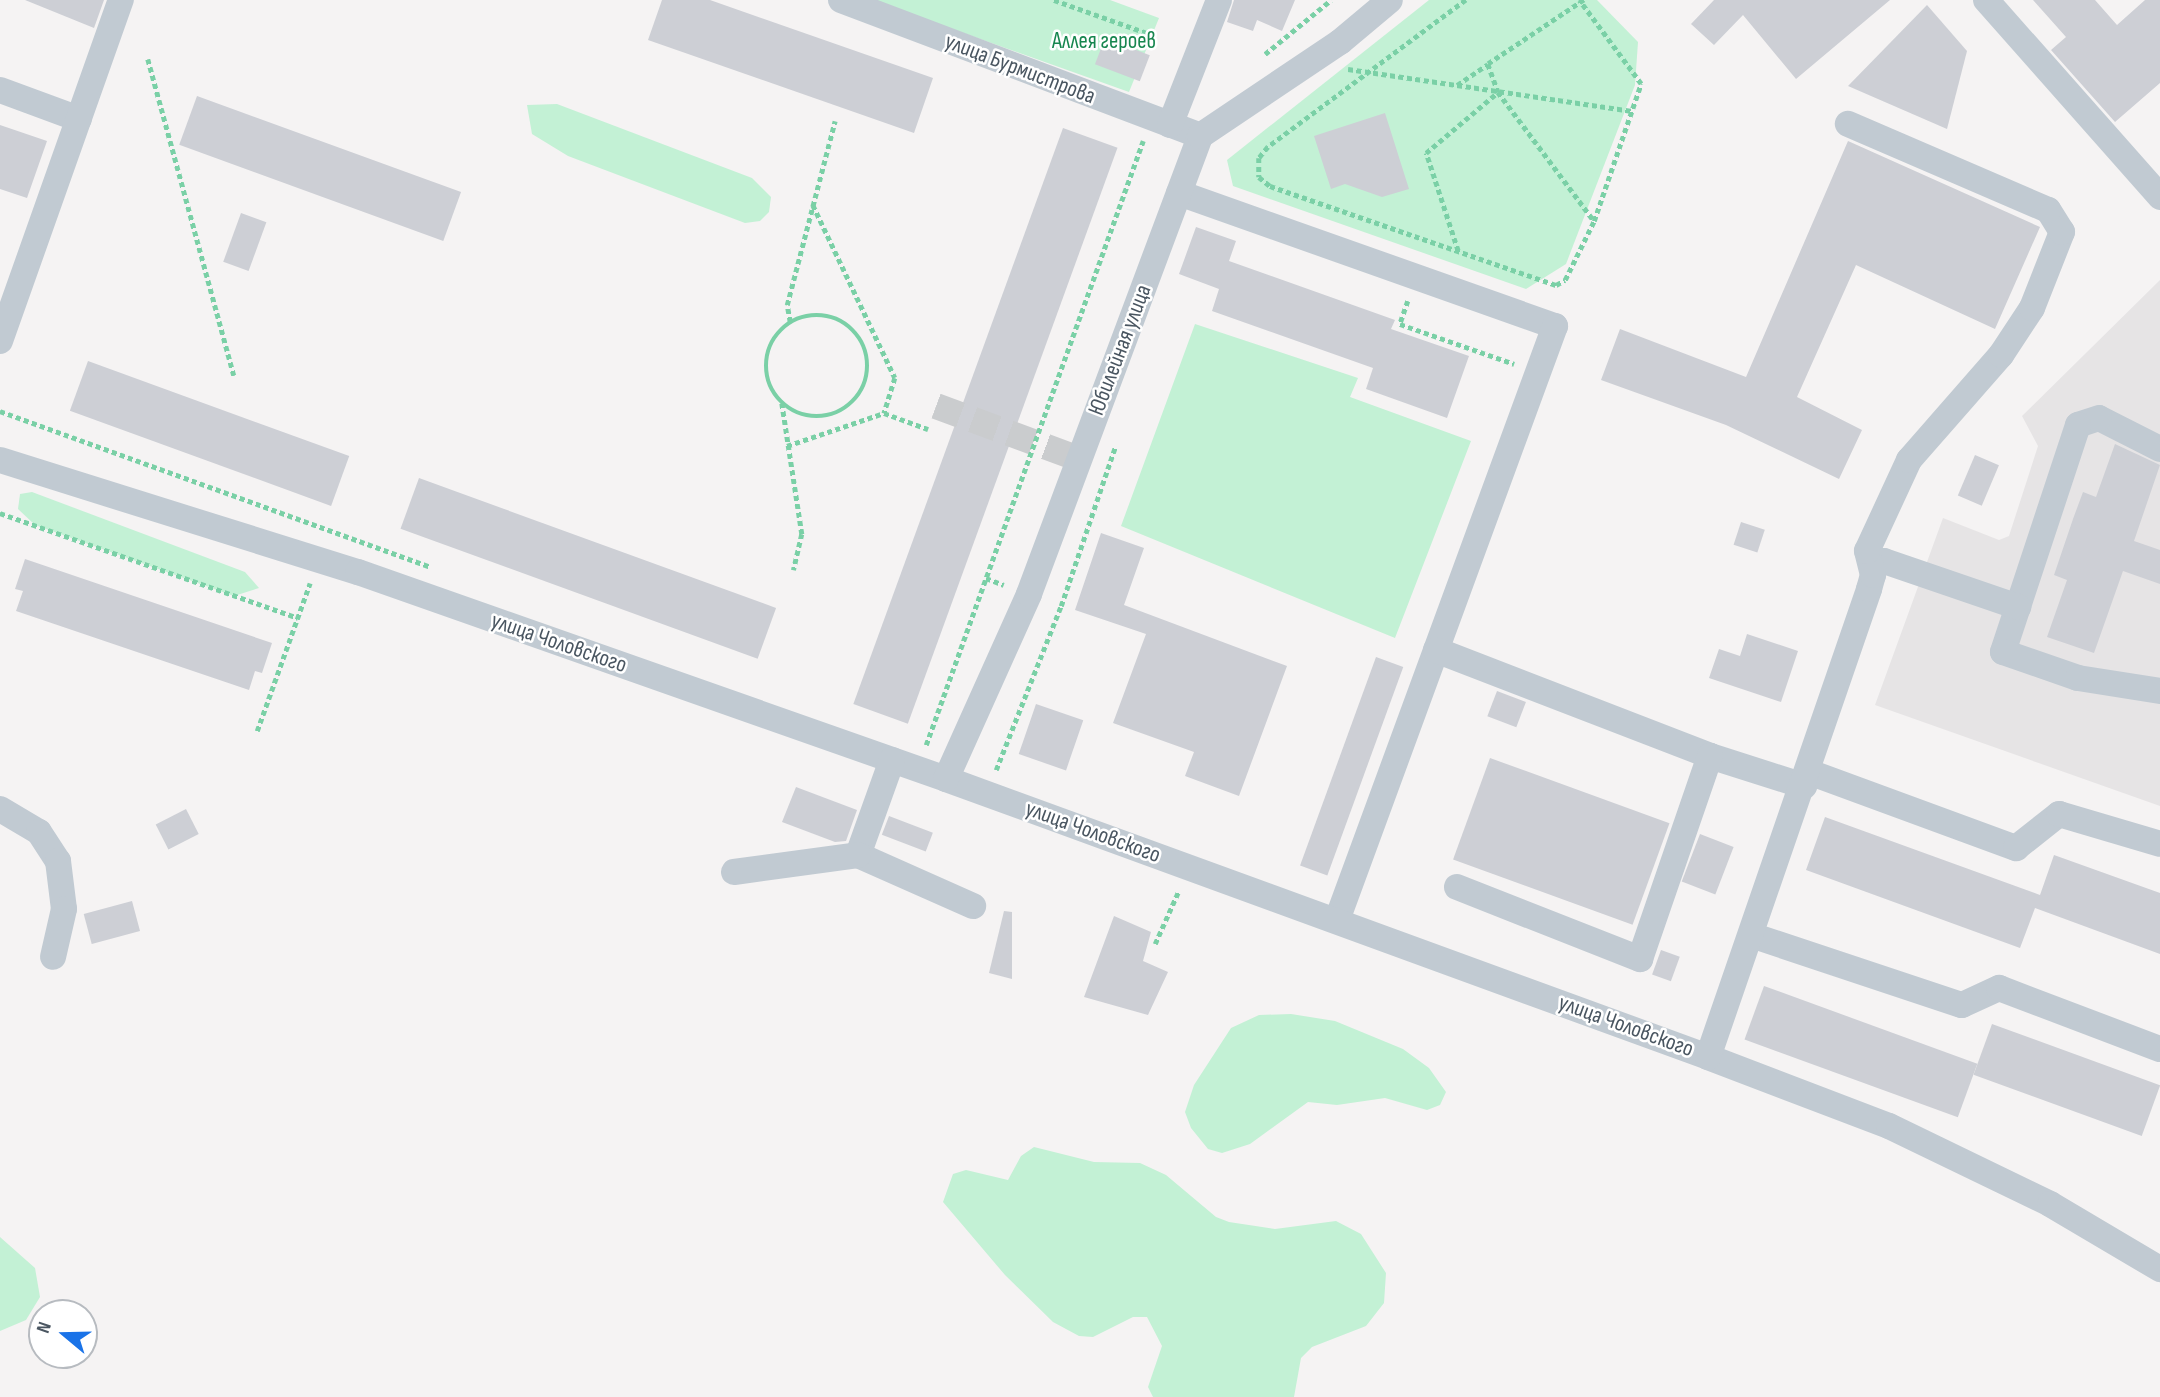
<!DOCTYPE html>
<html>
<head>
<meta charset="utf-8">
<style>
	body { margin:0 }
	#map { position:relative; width:2160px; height:1397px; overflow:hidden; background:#f5f3f3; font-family:"Sofia Sans Condensed",sans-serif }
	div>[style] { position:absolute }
	.education>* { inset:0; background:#e6e4e5 }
	.green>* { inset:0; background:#c3f1d5 }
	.building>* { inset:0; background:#cdcfd5; transform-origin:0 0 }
	.minor-tunnel>* { height:26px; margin-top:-13px; transform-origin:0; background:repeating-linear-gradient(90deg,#caccce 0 26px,transparent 0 39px) }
	.path>* { height:4.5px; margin-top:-2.25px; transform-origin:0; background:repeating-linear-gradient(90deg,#7ad0a6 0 5px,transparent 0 8.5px) }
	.path>.ring { margin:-2.25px; padding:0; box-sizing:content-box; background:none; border:4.5px solid #7ad0a6; border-radius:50% }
	.minor>* { height:26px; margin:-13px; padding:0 13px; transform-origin:13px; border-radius:13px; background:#c1cad2 }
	span { translate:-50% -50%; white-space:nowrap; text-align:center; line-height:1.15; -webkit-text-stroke:5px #fff; paint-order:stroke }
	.park-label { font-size:23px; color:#17864f }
	.street-label { font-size:23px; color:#4a5661 }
	.north { position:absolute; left:28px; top:1299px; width:70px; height:70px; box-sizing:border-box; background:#fff; border:2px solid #b7bbc0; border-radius:50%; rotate:289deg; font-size:19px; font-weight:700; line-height:28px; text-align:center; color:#4a5661 }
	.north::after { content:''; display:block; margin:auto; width:24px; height:32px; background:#1a73e8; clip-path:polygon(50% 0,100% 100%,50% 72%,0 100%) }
</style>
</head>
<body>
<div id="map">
	<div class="education">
		<div style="clip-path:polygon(2160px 280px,2160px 806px,1875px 705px,1943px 518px,1999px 540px,2009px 536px,2038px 446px,2022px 416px)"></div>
	</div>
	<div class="green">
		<div style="clip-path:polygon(871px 0,1110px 0,1159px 18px,1129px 92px)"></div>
		<div style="clip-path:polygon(1429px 0,1597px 0,1638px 42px,1635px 85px,1566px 264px,1526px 289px,1233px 186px,1227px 160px)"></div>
		<div style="clip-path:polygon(557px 104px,752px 178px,771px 197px,769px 212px,760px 221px,745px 223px,568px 156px,532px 134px,527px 105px)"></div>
		<div style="clip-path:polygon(1195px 324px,1358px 378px,1350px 397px,1471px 441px,1395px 638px,1121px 526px)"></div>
		<div style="clip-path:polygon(32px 492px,245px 572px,259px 588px,234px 596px,35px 525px,18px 509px,20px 494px)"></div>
		<div style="clip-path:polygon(1291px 1014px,1335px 1021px,1403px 1049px,1429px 1068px,1446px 1092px,1440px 1105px,1427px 1110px,1385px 1098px,1337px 1105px,1308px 1102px,1250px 1144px,1222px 1153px,1208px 1149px,1191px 1128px,1185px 1112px,1194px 1085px,1231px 1028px,1259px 1015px)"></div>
		<div style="clip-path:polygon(1034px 1147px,1094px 1162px,1140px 1163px,1166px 1175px,1216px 1217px,1229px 1222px,1275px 1229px,1336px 1221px,1361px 1234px,1386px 1273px,1384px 1303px,1366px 1326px,1312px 1347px,1301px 1358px,1294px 1397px,1153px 1397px,1148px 1387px,1162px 1346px,1147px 1317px,1133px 1317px,1093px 1337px,1079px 1336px,1053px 1322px,1005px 1275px,943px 1202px,953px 1174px,966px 1170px,1008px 1180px,1021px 1156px)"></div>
		<div style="clip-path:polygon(0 1237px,35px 1268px,40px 1297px,26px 1320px,0 1331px)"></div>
	</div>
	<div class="building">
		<div style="clip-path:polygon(25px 0,104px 0,94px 28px)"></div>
		<div style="clip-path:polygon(662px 0,710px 0,933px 78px,914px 133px,648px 40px)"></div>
		<div style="clip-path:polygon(1234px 0,1295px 0,1282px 31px,1257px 20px,1253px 31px,1227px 22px)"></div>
		<div style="clip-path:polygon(1714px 0,1890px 0,1796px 79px,1743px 15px,1714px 45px,1691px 24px)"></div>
		<div style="clip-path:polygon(2033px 0,2095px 0,2117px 25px,2145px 0,2160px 0,2160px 83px,2115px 122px,2051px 50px,2066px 37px)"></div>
		<div style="clip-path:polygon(1927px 5px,1967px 51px,1947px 129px,1848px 86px)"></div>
		<div style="left:1105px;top:38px;width:48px;height:28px;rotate:21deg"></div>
		<div style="left:197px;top:96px;width:281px;height:52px;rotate:20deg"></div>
		<div style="clip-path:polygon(1385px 113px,1409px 189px,1382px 197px,1345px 184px,1331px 189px,1314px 136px)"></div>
		<div style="clip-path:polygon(0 125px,47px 141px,27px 198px,0 189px)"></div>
		<div style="left:1063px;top:128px;width:58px;height:613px;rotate:20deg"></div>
		<div style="clip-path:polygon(1848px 141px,2040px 227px,1995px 329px,1856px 265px,1797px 397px,1862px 430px,1839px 479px,1726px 425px,1601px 380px,1620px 329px,1746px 377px)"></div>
		<div style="left:241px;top:213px;width:27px;height:52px;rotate:20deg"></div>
		<div style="clip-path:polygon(1196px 227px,1236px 241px,1229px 261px,1395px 320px,1391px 329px,1469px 356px,1447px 418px,1366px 389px,1373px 368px,1212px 311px,1219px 289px,1179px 274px)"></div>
		<div style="left:88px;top:361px;width:278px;height:53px;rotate:20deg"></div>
		<div style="clip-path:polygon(2115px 444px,2160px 465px,2134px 541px,2160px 550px,2160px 584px,2123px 571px,2094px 653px,2047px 637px,2067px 580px,2054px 575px,2073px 519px,2083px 492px,2096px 497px)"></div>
		<div style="left:1975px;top:455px;width:26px;height:44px;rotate:23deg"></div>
		<div style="left:419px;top:478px;width:380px;height:54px;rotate:20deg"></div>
		<div style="left:1741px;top:522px;width:25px;height:24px;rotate:18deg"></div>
		<div style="clip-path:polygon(1101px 533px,1144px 548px,1124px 605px,1287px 666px,1239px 796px,1185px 776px,1194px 752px,1113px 723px,1146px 634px,1075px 610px)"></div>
		<div style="clip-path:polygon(25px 559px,272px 643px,262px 673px,255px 671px,249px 690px,16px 611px,23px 591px,15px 589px)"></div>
		<div style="clip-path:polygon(1747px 634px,1798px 651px,1781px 702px,1709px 678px,1719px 649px,1740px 656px)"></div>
		<div style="left:1376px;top:657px;width:29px;height:222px;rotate:20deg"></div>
		<div style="left:1497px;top:691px;width:31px;height:27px;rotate:21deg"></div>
		<div style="left:1036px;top:704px;width:50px;height:53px;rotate:19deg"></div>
		<div style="left:1490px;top:758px;width:191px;height:108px;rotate:20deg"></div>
		<div style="clip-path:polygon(796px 787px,857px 810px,846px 841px,835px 842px,782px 822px)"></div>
		<div style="left:186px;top:809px;width:28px;height:34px;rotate:63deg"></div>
		<div style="left:889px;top:816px;width:47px;height:20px;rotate:21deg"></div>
		<div style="clip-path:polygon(1825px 817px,2040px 895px,2054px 855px,2160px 893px,2160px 954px,2035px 908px,2020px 948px,1806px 870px)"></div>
		<div style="left:1700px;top:834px;width:36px;height:51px;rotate:21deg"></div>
		<div style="left:132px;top:901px;width:31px;height:50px;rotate:75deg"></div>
		<div style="clip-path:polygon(1004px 911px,1012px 912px,1012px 979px,989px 973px)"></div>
		<div style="clip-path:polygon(1114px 916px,1151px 932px,1143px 961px,1168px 972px,1148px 1015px,1084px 997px)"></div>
		<div style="left:1661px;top:950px;width:20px;height:26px;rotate:20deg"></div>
		<div style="left:1764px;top:986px;width:227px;height:57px;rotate:20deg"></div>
		<div style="left:1992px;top:1024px;width:179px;height:54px;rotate:20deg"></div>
	</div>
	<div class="minor-tunnel">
		<div style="left:936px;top:406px;width:153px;rotate:20.3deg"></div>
	</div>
	<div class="path">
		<div style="left:1054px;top:0;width:102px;rotate:19.5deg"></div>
		<div style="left:1466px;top:0;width:247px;rotate:143.4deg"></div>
		<div style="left:1268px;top:147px;width:14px;rotate:129deg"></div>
		<div style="left:1259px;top:158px;width:19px;rotate:90deg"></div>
		<div style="left:1259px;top:177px;width:14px;rotate:39deg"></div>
		<div style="left:1270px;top:186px;width:303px;rotate:19.1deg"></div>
		<div style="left:1556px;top:285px;width:10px;rotate:-29deg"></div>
		<div style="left:1565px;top:280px;width:66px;rotate:-63.8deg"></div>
		<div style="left:1594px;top:221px;width:145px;rotate:-71.1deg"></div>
		<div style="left:1641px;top:84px;width:104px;rotate:-126.4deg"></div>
		<div style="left:1584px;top:0;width:115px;rotate:146.3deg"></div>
		<div style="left:1488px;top:64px;width:30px;rotate:70deg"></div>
		<div style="left:1498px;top:92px;width:161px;rotate:53.3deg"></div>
		<div style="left:1265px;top:54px;width:85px;rotate:-39.3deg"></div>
		<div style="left:148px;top:59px;width:328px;rotate:74.8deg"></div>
		<div style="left:1348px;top:69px;width:289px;rotate:8.4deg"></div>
		<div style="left:1457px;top:85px;width:37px;rotate:-34deg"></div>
		<div style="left:813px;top:205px;width:191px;rotate:64.6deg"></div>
		<div style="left:895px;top:378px;width:37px;rotate:107deg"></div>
		<div style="left:1458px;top:251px;width:103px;rotate:-108.1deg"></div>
		<div style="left:1426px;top:153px;width:93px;rotate:-40.2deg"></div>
		<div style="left:1408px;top:301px;width:24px;rotate:109deg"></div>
		<div style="left:1400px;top:324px;width:121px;rotate:19.3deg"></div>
		<div class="ring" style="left:766px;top:315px;width:97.5px;height:97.5px"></div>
		<div style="left:790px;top:322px;width:17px;rotate:-100deg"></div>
		<div style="left:787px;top:305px;width:190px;rotate:-75.4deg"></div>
		<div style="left:782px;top:403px;width:133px;rotate:81.3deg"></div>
		<div style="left:802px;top:534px;width:37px;rotate:103deg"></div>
		<div style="left:0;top:411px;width:458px;rotate:19.9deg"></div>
		<div style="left:787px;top:446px;width:102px;rotate:-18.8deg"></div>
		<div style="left:884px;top:413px;width:47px;rotate:20deg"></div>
		<div style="left:0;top:513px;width:316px;rotate:19.4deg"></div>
		<div style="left:986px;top:578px;width:19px;rotate:21deg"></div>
		<div style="left:257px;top:731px;width:157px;rotate:-70.3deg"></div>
		<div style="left:926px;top:745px;width:642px;rotate:-70.24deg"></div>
		<div style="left:996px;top:770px;width:176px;rotate:-68.4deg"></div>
		<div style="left:1061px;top:606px;width:168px;rotate:-71.2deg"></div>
		<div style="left:1155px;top:944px;width:59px;rotate:-66deg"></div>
	</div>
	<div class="minor">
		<div style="left:841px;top:0;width:384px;rotate:20.7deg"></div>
		<div style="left:1986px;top:0;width:263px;rotate:48.5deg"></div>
		<div style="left:0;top:90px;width:84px;rotate:20.2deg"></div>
		<div style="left:1170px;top:125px;width:134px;rotate:-68.6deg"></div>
		<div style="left:1179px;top:193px;width:399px;rotate:19.5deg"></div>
		<div style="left:1555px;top:326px;width:633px;rotate:110.15deg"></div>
		<div style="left:0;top:341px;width:362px;rotate:-70.5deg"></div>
		<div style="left:2160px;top:449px;width:68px;rotate:-153.1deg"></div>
		<div style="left:2099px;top:418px;width:22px;rotate:162deg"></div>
		<div style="left:2078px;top:425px;width:239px;rotate:108.3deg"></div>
		<div style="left:2003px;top:652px;width:79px;rotate:19.1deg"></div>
		<div style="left:2078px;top:678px;width:83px;rotate:9deg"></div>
		<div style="left:0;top:460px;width:375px;rotate:17.4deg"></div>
		<div style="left:358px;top:572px;width:623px;rotate:19.39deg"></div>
		<div style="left:946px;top:779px;width:811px;rotate:20.04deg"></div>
		<div style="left:1708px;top:1057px;width:194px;rotate:20.9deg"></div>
		<div style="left:1889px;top:1126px;width:179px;rotate:25.8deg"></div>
		<div style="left:2050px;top:1204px;width:128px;rotate:30.6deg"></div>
		<div style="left:1871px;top:561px;width:13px"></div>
		<div style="left:1884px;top:561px;width:142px;rotate:18.9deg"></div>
		<div style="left:1436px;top:650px;width:294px;rotate:21.1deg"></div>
		<div style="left:1710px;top:756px;width:99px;rotate:17.7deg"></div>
		<div style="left:892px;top:760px;width:101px;rotate:109.7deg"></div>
		<div style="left:858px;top:855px;width:126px;rotate:23.9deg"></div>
		<div style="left:1809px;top:772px;width:221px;rotate:20.2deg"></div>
		<div style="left:2016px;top:848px;width:55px;rotate:-38.3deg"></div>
		<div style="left:2059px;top:814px;width:105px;rotate:16.5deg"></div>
		<div style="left:946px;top:779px;width:203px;rotate:-65.8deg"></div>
		<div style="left:1029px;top:594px;width:489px;rotate:-69.5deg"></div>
		<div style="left:1200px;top:136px;width:169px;rotate:-33.9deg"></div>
		<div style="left:1340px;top:42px;width:65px;rotate:-40deg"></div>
		<div style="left:0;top:809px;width:45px;rotate:30.5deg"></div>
		<div style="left:39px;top:832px;width:35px;rotate:57deg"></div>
		<div style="left:58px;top:861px;width:48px;rotate:82.9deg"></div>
		<div style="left:64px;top:909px;width:49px;rotate:102.9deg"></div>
		<div style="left:734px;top:872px;width:125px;rotate:-7.8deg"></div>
		<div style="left:1457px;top:887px;width:197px;rotate:21.5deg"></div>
		<div style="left:1640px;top:959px;width:215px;rotate:-71deg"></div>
		<div style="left:1751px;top:935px;width:222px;rotate:18.4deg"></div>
		<div style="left:1962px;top:1005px;width:41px;rotate:-24.7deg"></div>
		<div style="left:1999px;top:988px;width:172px;rotate:20.8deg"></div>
		<div style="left:1708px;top:1057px;width:495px;rotate:-71deg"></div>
		<div style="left:1869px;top:589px;width:15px;rotate:-74deg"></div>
		<div style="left:1873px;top:575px;width:25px;rotate:-104deg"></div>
		<div style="left:1867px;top:551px;width:100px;rotate:-65.2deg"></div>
		<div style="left:1909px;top:460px;width:140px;rotate:-48.8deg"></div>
		<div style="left:2001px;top:355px;width:56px;rotate:-56.6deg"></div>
		<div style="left:2032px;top:308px;width:82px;rotate:-68.5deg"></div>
		<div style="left:2062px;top:232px;width:26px;rotate:-122deg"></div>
		<div style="left:2048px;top:210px;width:218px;rotate:-156.7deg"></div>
	</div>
	<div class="park-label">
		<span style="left:1104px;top:41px">Аллея героев</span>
	</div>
	<div class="street-label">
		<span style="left:1020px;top:69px;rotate:21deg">улица Бурмистрова</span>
		<span style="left:1120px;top:350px;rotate:-69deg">Юбилейная улица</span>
		<span style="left:559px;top:643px;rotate:19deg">улица Чоловского</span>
		<span style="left:1093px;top:832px;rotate:20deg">улица Чоловского</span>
		<span style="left:1626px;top:1026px;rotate:20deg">улица Чоловского</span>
	</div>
	<div class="north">N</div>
</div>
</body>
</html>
